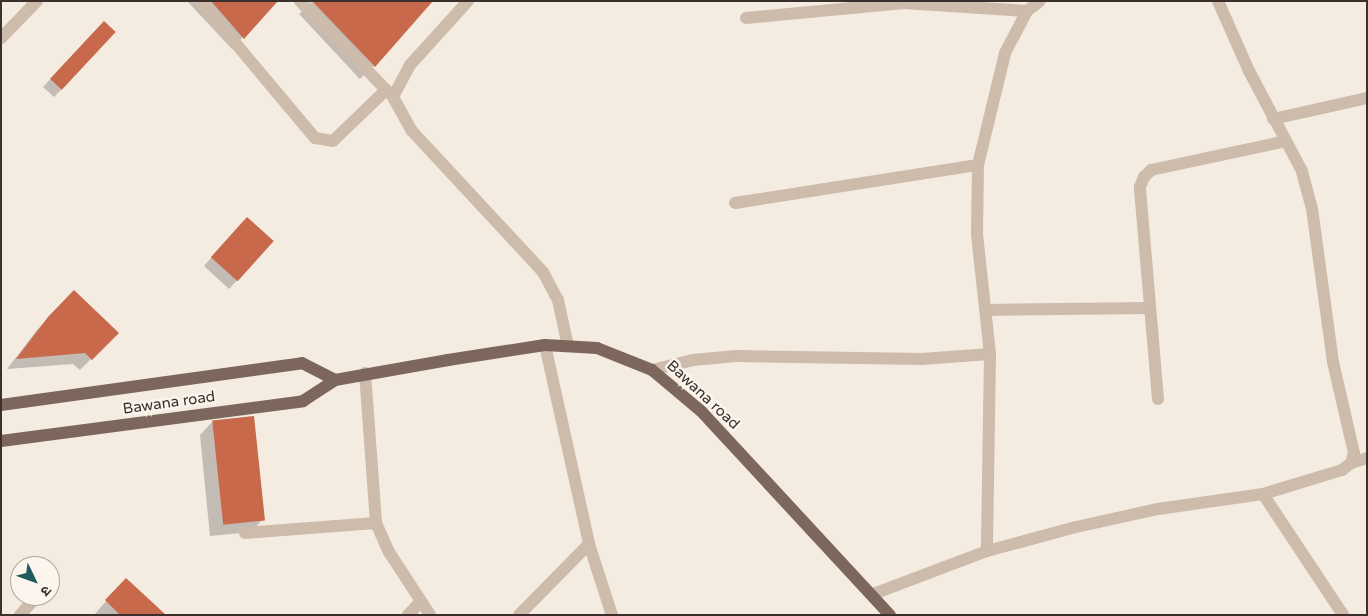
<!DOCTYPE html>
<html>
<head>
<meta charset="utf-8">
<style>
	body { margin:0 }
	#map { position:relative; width:1368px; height:616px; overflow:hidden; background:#f4ebe1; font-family:"Varela Round","Noto Sans Devanagari",sans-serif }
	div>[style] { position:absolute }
	.shadow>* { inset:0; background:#0003; transform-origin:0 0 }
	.building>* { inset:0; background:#c8694b; transform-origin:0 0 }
	.minor>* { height:12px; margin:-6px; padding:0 6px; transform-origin:6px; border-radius:6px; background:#cdbbac }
	.major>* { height:12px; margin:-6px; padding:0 6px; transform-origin:6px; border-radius:6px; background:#7d675c }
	span { translate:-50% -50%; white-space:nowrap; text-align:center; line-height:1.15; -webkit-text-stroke:5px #fbf5ee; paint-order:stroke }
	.street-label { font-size:15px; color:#3b302b }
	.frame { position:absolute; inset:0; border:2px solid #3b302b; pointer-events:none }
	.north { position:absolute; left:10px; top:556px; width:50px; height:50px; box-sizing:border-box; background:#fbf5ee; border:1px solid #aea6a0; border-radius:50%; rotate:132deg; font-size:14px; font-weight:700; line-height:20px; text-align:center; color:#3b302b }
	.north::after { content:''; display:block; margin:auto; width:18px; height:22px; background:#1f5a5e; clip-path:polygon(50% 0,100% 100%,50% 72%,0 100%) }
</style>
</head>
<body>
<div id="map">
	<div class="shadow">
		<div style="clip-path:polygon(187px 1px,276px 1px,232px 49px)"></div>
		<div style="left:313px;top:1px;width:89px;height:19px;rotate:47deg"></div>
		<div style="clip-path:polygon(95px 31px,62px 89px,54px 97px,43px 87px)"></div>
		<div style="clip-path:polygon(238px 227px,273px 241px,229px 289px,204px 266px)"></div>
		<div style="clip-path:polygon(74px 292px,117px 333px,80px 370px,73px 364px,7px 369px,37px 330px)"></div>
		<div style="clip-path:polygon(212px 422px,263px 519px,251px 532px,210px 536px,200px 435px)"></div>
		<div style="clip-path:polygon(114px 592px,164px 615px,94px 615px)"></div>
	</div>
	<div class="building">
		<div style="clip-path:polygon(211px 1px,278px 1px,244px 39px)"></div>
		<div style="clip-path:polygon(312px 1px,433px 1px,375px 67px)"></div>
		<div style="left:104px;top:21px;width:16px;height:79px;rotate:43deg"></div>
		<div style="left:247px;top:217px;width:36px;height:54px;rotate:42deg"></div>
		<div style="clip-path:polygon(74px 290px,119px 333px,92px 360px,85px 353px,16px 359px,48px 317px)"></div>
		<div style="left:254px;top:416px;width:105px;height:42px;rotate:84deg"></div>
		<div style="clip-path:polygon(126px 578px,166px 615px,120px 615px,105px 600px)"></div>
	</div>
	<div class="minor">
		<div style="left:200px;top:1px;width:179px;rotate:50deg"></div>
		<div style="left:315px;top:138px;width:18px;rotate:9deg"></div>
		<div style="left:333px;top:141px;width:74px;rotate:-43.9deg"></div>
		<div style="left:300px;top:1px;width:129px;rotate:45.9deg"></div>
		<div style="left:468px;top:1px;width:86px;rotate:132.2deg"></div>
		<div style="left:410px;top:65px;width:36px;rotate:118deg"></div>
		<div style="left:393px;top:97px;width:39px;rotate:61deg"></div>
		<div style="left:412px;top:131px;width:192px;rotate:47.1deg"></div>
		<div style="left:543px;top:272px;width:32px;rotate:62deg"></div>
		<div style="left:558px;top:300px;width:47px;rotate:77.7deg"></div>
		<div style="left:746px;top:18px;width:159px;rotate:-5.4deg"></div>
		<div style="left:904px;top:3px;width:123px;rotate:3.7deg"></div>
		<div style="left:1px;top:38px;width:52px;rotate:-45.8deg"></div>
		<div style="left:1273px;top:119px;width:96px;rotate:-12.6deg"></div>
		<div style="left:735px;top:203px;width:246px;rotate:-8.9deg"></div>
		<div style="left:985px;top:310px;width:165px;rotate:-0.7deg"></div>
		<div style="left:545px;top:345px;width:204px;rotate:77.5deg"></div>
		<div style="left:589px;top:544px;width:75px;rotate:72.1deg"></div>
		<div style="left:990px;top:354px;width:120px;rotate:-96.2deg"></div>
		<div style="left:977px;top:235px;width:70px;rotate:-89.2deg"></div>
		<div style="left:978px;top:165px;width:115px;rotate:-76.4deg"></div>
		<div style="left:1005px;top:53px;width:47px;rotate:-62.4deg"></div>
		<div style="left:1027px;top:11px;width:16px;rotate:-38deg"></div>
		<div style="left:652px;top:370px;width:42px;rotate:-13.7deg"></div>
		<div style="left:693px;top:360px;width:43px;rotate:-5.3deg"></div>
		<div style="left:736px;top:356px;width:186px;rotate:0.9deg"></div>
		<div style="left:922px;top:359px;width:68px;rotate:-4.2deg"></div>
		<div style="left:990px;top:354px;width:197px;rotate:90.9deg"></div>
		<div style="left:987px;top:551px;width:122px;rotate:159.3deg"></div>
		<div style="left:365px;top:373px;width:150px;rotate:85.8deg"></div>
		<div style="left:376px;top:523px;width:32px;rotate:66deg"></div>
		<div style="left:389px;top:552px;width:75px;rotate:56.9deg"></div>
		<div style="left:1158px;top:399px;width:213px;rotate:-94.9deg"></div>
		<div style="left:1140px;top:187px;width:11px;rotate:-68deg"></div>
		<div style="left:1144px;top:177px;width:10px;rotate:-45deg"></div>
		<div style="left:1151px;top:170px;width:138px;rotate:-12.1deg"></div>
		<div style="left:1351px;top:463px;width:17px;rotate:-17deg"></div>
		<div style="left:1263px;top:494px;width:145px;rotate:56.5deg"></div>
		<div style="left:245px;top:533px;width:131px;rotate:-4.4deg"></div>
		<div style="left:987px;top:551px;width:92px;rotate:-15.1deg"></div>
		<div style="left:1076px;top:527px;width:84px;rotate:-12.4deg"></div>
		<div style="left:1158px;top:509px;width:106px;rotate:-8.1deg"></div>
		<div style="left:1263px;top:494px;width:83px;rotate:-16.9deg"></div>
		<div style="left:1342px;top:470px;width:11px;rotate:-38deg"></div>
		<div style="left:1351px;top:463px;width:10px;rotate:-73deg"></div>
		<div style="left:1354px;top:453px;width:93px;rotate:-103deg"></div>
		<div style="left:1333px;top:362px;width:154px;rotate:-97.8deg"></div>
		<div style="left:1312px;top:209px;width:39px;rotate:-105deg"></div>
		<div style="left:1302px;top:171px;width:113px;rotate:-117.9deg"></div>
		<div style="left:1249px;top:71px;width:77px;rotate:-113.9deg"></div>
		<div style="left:20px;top:615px;width:25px;rotate:-48deg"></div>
		<div style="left:408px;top:615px;width:19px;rotate:-47deg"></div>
		<div style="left:519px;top:615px;width:100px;rotate:-45.4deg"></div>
	</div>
	<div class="major">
		<div style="left:1px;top:405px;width:304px;rotate:-7.9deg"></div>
		<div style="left:302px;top:363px;width:37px;rotate:27deg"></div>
		<div style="left:1px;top:441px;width:305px;rotate:-7.5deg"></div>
		<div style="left:303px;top:401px;width:38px;rotate:-33deg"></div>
		<div style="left:335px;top:380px;width:115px;rotate:-10deg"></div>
		<div style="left:448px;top:360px;width:98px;rotate:-8.8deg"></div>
		<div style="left:545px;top:345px;width:52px;rotate:3.3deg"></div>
		<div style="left:597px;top:348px;width:59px;rotate:21.8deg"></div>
		<div style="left:652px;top:370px;width:64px;rotate:39.9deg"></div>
		<div style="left:701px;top:411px;width:278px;rotate:47.2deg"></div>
	</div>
	<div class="street-label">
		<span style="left:703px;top:395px;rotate:43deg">Bawana road</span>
		<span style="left:169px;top:403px;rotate:-8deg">Bawana road</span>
	</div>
	<div class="frame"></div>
	<div class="north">उ</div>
</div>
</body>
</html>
